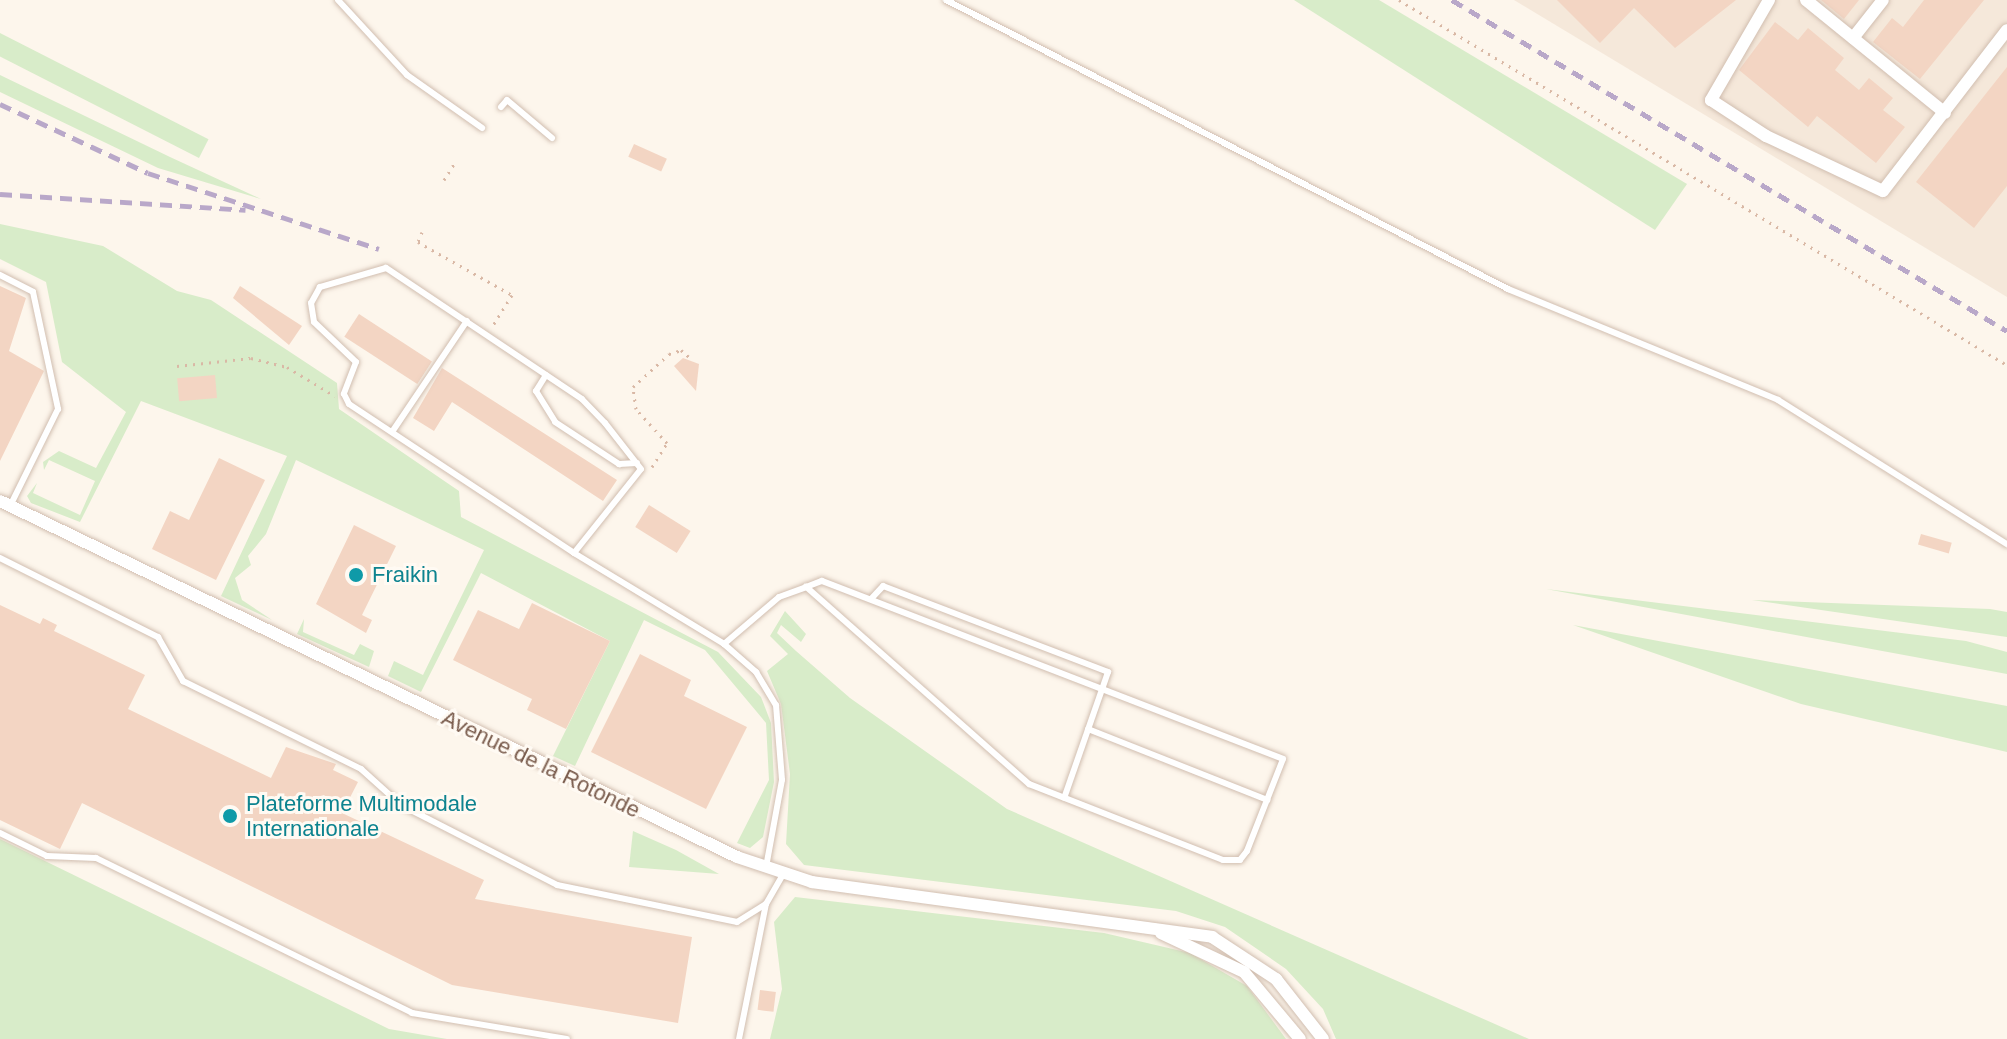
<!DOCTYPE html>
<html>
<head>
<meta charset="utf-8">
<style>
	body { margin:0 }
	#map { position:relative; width:2007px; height:1039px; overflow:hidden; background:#fdf6ec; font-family:Helvetica,sans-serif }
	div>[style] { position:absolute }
	.residential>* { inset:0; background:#f5e8da }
	.green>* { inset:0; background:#d8ecc9; transform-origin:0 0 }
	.building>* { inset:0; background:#f3d5c3; transform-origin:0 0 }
	.path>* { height:3px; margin-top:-1.5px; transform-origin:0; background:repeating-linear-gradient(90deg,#d9b8a5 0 2px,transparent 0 8px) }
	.roads { filter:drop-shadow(0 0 2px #d1beb0) drop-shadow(0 0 2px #d1beb0) }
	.lane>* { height:6px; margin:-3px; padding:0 3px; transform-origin:3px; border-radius:3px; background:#fff }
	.street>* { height:12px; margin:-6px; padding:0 6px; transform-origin:6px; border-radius:6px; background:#fff }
	.rail>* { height:5px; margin-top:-2.5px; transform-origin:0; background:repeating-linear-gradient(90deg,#b9a8c9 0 12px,transparent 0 20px) }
	.dots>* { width:22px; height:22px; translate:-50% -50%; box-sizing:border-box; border:4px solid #fffaf3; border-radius:50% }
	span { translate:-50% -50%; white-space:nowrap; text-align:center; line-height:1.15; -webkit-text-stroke:6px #fffaf3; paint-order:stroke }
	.culture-label { font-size:22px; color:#0d838f }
	.left { translate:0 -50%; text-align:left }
	.street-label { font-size:22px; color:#7a5c4d }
</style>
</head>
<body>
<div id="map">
	<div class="residential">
		<div style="clip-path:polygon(1514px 0,2007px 0,2007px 297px)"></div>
	</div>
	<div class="green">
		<div style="clip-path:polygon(1294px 0,1379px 0,1687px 184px,1655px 230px)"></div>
		<div style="left:0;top:33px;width:234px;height:21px;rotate:27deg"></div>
		<div style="clip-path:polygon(0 75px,170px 157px,261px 199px,158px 168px,0 92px)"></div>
		<div style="clip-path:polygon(0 224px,103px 246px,177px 291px,211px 300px,337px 383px,339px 409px,459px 491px,461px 517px,718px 652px,761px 697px,771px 723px,774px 782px,763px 837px,750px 848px,737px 843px,769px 780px,766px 723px,705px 650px,644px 620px,575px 766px,553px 756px,610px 641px,481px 573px,421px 692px,388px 676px,394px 661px,423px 675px,484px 550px,296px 460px,266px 534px,248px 556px,251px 565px,235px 578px,242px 600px,272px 620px,221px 596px,287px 456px,141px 401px,80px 522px,31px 503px,27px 496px,37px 483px,33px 493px,80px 515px,95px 481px,49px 460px,44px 470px,43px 462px,59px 451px,96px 468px,126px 412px,62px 362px,46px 282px,0 259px)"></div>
		<div style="clip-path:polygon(1546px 589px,1966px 641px,2007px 652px,2007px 674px)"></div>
		<div style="clip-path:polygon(1752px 600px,1990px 609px,2007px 612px,2007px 637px)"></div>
		<div style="clip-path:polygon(785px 611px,806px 634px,801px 642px,781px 625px,777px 633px,796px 651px,850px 698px,1007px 809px,1529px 1039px,1336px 1039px,1323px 1009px,1286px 969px,1225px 927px,1176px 911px,804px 865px,786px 844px,790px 774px,781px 704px,767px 671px,788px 654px,770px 636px)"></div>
		<div style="clip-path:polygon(304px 619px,303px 632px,354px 655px,360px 644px,374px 651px,369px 667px,297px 634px)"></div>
		<div style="clip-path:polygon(1573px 625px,2007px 706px,2007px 752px,1801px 704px)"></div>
		<div style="clip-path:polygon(633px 831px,676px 850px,719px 874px,629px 867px)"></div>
		<div style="clip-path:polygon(0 839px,389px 1029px,447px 1039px,0 1039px)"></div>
		<div style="clip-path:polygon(795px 897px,1104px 933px,1190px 953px,1247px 986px,1286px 1039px,770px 1039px,782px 989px,774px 922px)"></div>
	</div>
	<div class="building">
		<div style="clip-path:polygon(1557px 0,1736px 0,1675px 48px,1634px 8px,1600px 43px)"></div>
		<div style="clip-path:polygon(1821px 0,1859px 0,1844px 19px)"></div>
		<div style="clip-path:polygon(1924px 0,1984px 0,1920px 79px,1873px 42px,1892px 18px,1903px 27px)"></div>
		<div style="clip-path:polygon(1775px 22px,1798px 40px,1808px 28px,1844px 58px,1835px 70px,1859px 90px,1869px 78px,1893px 98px,1883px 110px,1905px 127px,1876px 163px,1817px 116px,1808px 127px,1739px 70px)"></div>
		<div style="clip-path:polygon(2007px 67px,2007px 186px,1974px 228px,1916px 182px)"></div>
		<div style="left:634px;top:144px;width:36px;height:14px;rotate:24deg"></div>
		<div style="clip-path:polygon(0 286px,26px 298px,9px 351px,44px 371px,0 461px)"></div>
		<div style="clip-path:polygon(240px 286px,302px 326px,289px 345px,233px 298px)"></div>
		<div style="left:359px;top:314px;width:87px;height:27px;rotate:33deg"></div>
		<div style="clip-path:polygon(683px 358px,699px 364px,696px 391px,674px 366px)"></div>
		<div style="clip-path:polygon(442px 368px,617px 480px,603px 501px,452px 402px,434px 431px,413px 418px)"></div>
		<div style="left:215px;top:375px;width:23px;height:38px;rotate:85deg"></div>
		<div style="clip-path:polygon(219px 458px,265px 480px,216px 580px,152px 549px,170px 511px,189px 520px)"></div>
		<div style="left:649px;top:505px;width:49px;height:26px;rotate:32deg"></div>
		<div style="clip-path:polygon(354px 525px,396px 546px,362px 615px,372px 620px,366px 633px,316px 604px)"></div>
		<div style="left:1921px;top:534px;width:32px;height:11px;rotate:16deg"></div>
		<div style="clip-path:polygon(532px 603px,610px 641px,566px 729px,527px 710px,532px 699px,453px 660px,478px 610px,519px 629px)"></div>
		<div style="clip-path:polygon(0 605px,40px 624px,43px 618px,57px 625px,54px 631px,145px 675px,128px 709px,271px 778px,286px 747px,336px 764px,333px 770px,358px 782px,342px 813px,484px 880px,475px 899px,692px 937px,678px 1023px,452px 985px,82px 803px,60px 849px,0 820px)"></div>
		<div style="clip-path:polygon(640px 654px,691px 680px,684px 696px,747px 727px,706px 809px,591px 752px)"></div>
		<div style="left:760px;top:990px;width:16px;height:20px;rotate:7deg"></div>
	</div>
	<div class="path">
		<div style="left:1399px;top:0;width:709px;rotate:30.98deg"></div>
		<div style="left:444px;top:180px;width:22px;rotate:-58deg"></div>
		<div style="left:422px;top:232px;width:11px;rotate:112deg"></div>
		<div style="left:418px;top:242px;width:108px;rotate:29.4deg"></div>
		<div style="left:512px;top:295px;width:39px;rotate:122deg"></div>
		<div style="left:177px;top:366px;width:74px;rotate:-6.2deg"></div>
		<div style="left:251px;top:358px;width:37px;rotate:14deg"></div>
		<div style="left:287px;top:367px;width:56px;rotate:31.1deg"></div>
		<div style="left:652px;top:467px;width:28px;rotate:-58deg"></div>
		<div style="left:667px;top:443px;width:46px;rotate:-132.4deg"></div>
		<div style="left:636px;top:409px;width:22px;rotate:-98deg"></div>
		<div style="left:633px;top:387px;width:49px;rotate:-42.5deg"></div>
		<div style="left:669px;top:354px;width:13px;rotate:-18deg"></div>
		<div style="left:681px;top:350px;width:11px;rotate:41deg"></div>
	</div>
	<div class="roads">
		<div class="lane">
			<div style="left:338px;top:0;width:102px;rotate:47.4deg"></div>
			<div style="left:407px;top:75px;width:92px;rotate:35.2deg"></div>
			<div style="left:946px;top:0;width:632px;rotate:27.21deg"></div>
			<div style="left:1508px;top:289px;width:292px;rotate:22.3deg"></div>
			<div style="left:1778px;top:400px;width:271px;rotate:32.2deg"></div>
			<div style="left:501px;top:107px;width:9px;rotate:-49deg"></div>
			<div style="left:507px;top:100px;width:59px;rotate:40.2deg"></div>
			<div style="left:0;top:275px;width:37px;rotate:27deg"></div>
			<div style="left:33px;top:292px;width:120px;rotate:77.9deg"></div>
			<div style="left:58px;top:409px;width:108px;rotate:116.3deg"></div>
			<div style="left:546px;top:375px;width:19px;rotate:122deg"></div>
			<div style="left:536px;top:391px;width:36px;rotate:58deg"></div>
			<div style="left:555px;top:422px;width:77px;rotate:33.3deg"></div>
			<div style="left:619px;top:464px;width:18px;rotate:-3deg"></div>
			<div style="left:392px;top:432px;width:134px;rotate:-56deg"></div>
			<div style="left:574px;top:553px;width:107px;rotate:-51.4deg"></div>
			<div style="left:641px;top:469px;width:58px;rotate:-128deg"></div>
			<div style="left:605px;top:423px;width:33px;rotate:-134deg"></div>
			<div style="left:582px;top:399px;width:236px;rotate:-146.2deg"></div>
			<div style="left:386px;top:268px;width:69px;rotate:163.9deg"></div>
			<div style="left:320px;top:287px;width:18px;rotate:119deg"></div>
			<div style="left:311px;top:303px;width:19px;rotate:81deg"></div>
			<div style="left:314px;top:322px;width:58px;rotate:43.6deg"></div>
			<div style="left:356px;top:362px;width:34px;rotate:111deg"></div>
			<div style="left:344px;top:394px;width:11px;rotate:63deg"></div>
			<div style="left:349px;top:404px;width:270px;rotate:33.5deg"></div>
			<div style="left:574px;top:553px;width:175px;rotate:31.2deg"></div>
			<div style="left:724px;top:644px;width:43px;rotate:41.2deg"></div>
			<div style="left:756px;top:672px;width:39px;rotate:59deg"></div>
			<div style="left:776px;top:705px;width:75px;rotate:85.4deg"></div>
			<div style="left:782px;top:780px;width:88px;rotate:100.4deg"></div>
			<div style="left:0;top:558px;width:177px;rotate:26.6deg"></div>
			<div style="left:158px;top:637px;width:51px;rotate:60.4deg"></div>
			<div style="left:183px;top:681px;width:199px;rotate:26.3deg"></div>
			<div style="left:361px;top:769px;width:54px;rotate:42deg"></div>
			<div style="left:401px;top:805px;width:175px;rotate:27.1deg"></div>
			<div style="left:557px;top:885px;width:184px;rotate:11.6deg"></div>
			<div style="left:737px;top:922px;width:34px;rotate:-32deg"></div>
			<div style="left:871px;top:599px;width:18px;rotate:-47deg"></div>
			<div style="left:883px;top:586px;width:241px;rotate:20.9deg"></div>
			<div style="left:1108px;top:672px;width:133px;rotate:109.2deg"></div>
			<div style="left:724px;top:644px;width:72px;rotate:-40.5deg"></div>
			<div style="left:779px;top:597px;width:29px;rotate:-20deg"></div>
			<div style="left:806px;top:587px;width:17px;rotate:-21deg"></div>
			<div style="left:822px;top:581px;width:494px;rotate:21.1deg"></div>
			<div style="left:1283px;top:759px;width:99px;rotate:111.4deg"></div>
			<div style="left:1247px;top:851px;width:11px;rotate:128deg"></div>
			<div style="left:1240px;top:860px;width:17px;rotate:180deg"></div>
			<div style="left:1223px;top:860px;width:208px;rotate:-158.6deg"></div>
			<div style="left:1029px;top:784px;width:298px;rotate:-138.5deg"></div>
			<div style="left:1088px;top:729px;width:193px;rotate:21.6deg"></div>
			<div style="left:0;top:833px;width:52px;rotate:26.1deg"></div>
			<div style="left:47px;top:856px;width:49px;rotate:2.3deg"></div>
			<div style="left:96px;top:858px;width:352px;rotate:26.1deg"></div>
			<div style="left:412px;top:1013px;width:157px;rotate:9.5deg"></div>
			<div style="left:739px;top:1039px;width:138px;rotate:-78.7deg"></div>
			<div style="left:766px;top:904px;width:36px;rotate:-60deg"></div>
		</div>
		<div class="street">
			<div style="left:1769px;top:0;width:116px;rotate:120.1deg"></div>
			<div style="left:1711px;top:100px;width:66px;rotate:33.2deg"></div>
			<div style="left:1766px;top:136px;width:129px;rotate:25.2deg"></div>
			<div style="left:1883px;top:191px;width:203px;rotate:-52.4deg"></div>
			<div style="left:1806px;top:0;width:179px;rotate:39.1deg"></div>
			<div style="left:1853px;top:38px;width:48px;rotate:-51.7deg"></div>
			<div style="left:0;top:501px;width:818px;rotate:25.78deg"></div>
			<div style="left:737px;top:857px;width:79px;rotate:18.4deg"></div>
			<div style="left:812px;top:882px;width:404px;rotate:7.8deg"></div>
			<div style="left:1212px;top:937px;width:77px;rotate:33.3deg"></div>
			<div style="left:1276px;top:979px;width:76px;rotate:51.9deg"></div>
			<div style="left:1161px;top:933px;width:92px;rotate:25.2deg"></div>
			<div style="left:1244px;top:972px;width:87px;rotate:50.1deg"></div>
		</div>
	</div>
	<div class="rail">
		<div style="left:1452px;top:0;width:646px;rotate:30.81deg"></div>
		<div style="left:0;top:104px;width:163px;rotate:25deg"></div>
		<div style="left:148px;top:173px;width:243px;rotate:18.2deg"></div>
		<div style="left:0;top:194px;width:246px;rotate:3.7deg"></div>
	</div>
	<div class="dots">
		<div style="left:356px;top:575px;background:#0f9aa8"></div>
		<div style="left:230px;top:816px;background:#0f9aa8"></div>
	</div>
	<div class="culture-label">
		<span class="left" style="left:372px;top:575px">Fraikin</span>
		<span class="left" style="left:246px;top:816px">Plateforme Multimodale<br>Internationale</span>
	</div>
	<div class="street-label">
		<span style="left:541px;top:764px;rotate:26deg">Avenue de la Rotonde</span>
	</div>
</div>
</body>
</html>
